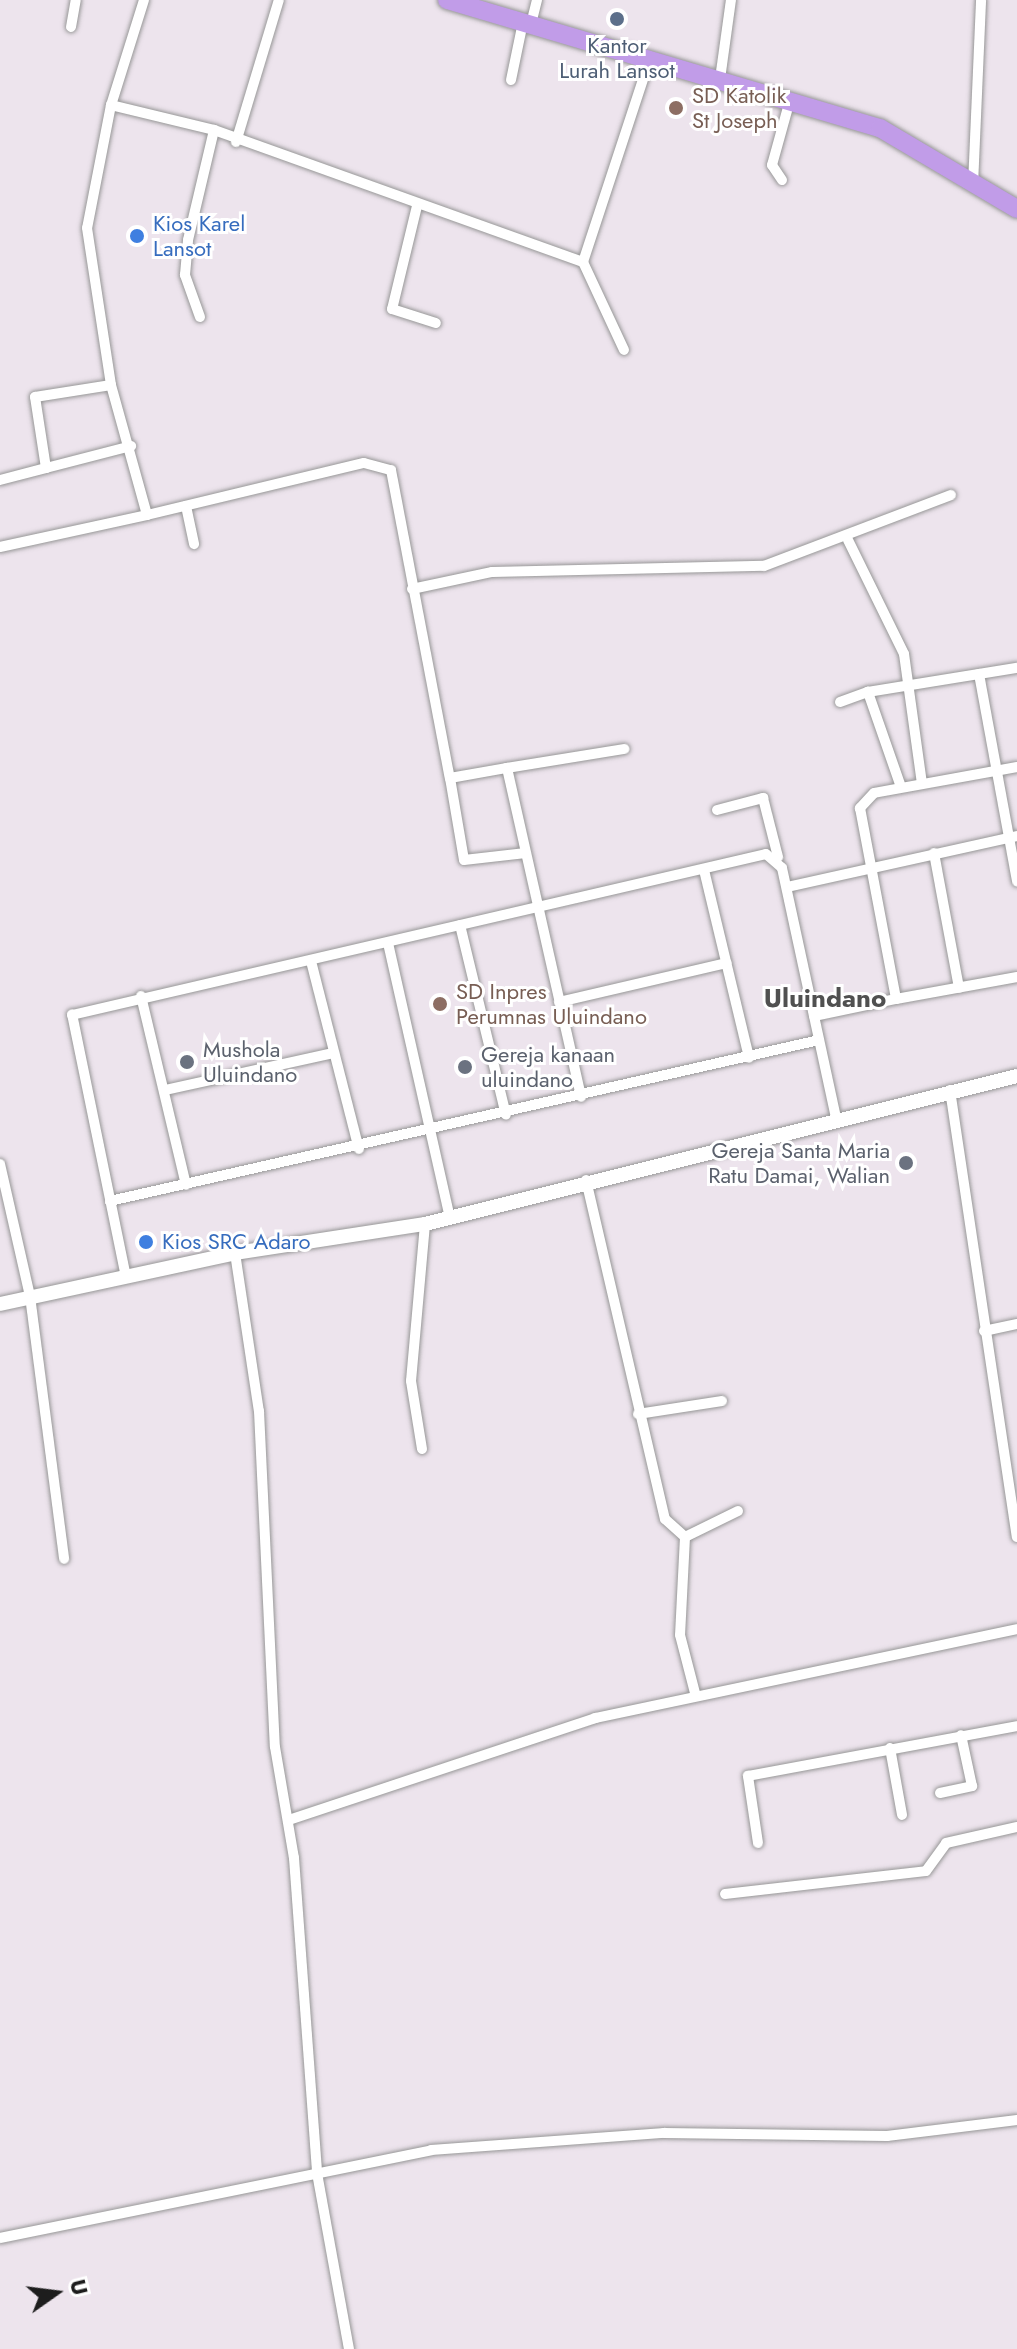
<!DOCTYPE html>
<html>
<head>
<meta charset="utf-8">
<style>
	body { margin:0 }
	#map { position:relative; width:1017px; height:2349px; overflow:hidden; background:#ede4ed; font-family:Jost,sans-serif }
	div>[style] { position:absolute }
	.roads { filter:drop-shadow(0 0 2px #979797) drop-shadow(0 0 2px #979797) }
	.minor>* { height:10px; margin:-5px; padding:0 5px; transform-origin:5px; border-radius:5px; background:#fff }
	.tertiary>* { height:14px; margin:-7px; padding:0 7px; transform-origin:7px; border-radius:7px; background:#fff }
	.trunk>* { height:18px; margin:-9px; padding:0 9px; transform-origin:9px; border-radius:9px; background:#c19ce8 }
	.dots>* { width:22px; height:22px; translate:-50% -50%; box-sizing:border-box; border:4px solid #fff; border-radius:50% }
	span { translate:-50% -50%; white-space:nowrap; text-align:center; line-height:1.15; -webkit-text-stroke:6px #fff; paint-order:stroke }
	.service-label { font-size:22px; color:#4e5e75 }
	.education-label { font-size:22px; color:#785e54 }
	.left { translate:0 -50%; text-align:left }
	.shop-label { font-size:22px; color:#366cbe }
	.worship-label { font-size:22px; color:#5b616d }
	.right { translate:-100% -50%; text-align:right }
	.quarter-label { font-size:26px; color:#505050; font-weight:700 }
	.north { position:absolute; left:16px; top:2253px; width:80px; height:80px; -webkit-text-stroke:6px #fff; paint-order:stroke; rotate:76deg; font-size:22px; font-weight:700; line-height:32px; text-align:center; color:#1d1d1d }
	.north::after { content:''; display:block; margin:auto; width:28px; height:36px; background:#1d1d1d; clip-path:polygon(50% 0,100% 100%,50% 72%,0 100%) }
</style>
</head>
<body>
<div id="map">
	<div class="roads">
		<div class="minor">
			<div style="left:144px;top:0;width:110px;rotate:107.4deg"></div>
			<div style="left:111px;top:105px;width:125px;rotate:101deg"></div>
			<div style="left:87px;top:228px;width:159px;rotate:81.3deg"></div>
			<div style="left:111px;top:385px;width:135px;rotate:74.5deg"></div>
			<div style="left:147px;top:515px;width:223px;rotate:-13.5deg"></div>
			<div style="left:364px;top:463px;width:28px;rotate:15deg"></div>
			<div style="left:391px;top:470px;width:314px;rotate:79.2deg"></div>
			<div style="left:450px;top:778px;width:58px;rotate:-10deg"></div>
			<div style="left:507px;top:768px;width:337px;rotate:77.3deg"></div>
			<div style="left:531px;top:24px;width:25px;rotate:-76deg"></div>
			<div style="left:71px;top:27px;width:27px;rotate:-80deg"></div>
			<div style="left:720px;top:79px;width:80px;rotate:-82.1deg"></div>
			<div style="left:511px;top:80px;width:59px;rotate:-78.3deg"></div>
			<div style="left:111px;top:105px;width:106px;rotate:13.6deg"></div>
			<div style="left:214px;top:130px;width:392px;rotate:19.7deg"></div>
			<div style="left:583px;top:262px;width:215px;rotate:-71.8deg"></div>
			<div style="left:236px;top:142px;width:148px;rotate:-73.2deg"></div>
			<div style="left:782px;top:180px;width:18px;rotate:-124deg"></div>
			<div style="left:772px;top:165px;width:67px;rotate:-74.5deg"></div>
			<div style="left:973px;top:185px;width:185px;rotate:-87.5deg"></div>
			<div style="left:417px;top:206px;width:106px;rotate:103.6deg"></div>
			<div style="left:392px;top:309px;width:46px;rotate:17.7deg"></div>
			<div style="left:583px;top:262px;width:97px;rotate:65deg"></div>
			<div style="left:200px;top:317px;width:45px;rotate:-109.7deg"></div>
			<div style="left:185px;top:275px;width:35px;rotate:-85deg"></div>
			<div style="left:188px;top:240px;width:113px;rotate:-76.7deg"></div>
			<div style="left:46px;top:468px;width:88px;rotate:-14.5deg"></div>
			<div style="left:0;top:480px;width:48px;rotate:-14.6deg"></div>
			<div style="left:46px;top:468px;width:72px;rotate:-98.8deg"></div>
			<div style="left:35px;top:397px;width:77px;rotate:-9deg"></div>
			<div style="left:186px;top:506px;width:39px;rotate:78deg"></div>
			<div style="left:848px;top:540px;width:127px;rotate:63.8deg"></div>
			<div style="left:904px;top:654px;width:130px;rotate:82.1deg"></div>
			<div style="left:0;top:547px;width:150px;rotate:-12.3deg"></div>
			<div style="left:412px;top:589px;width:82px;rotate:-12deg"></div>
			<div style="left:492px;top:572px;width:272px;rotate:-1.3deg"></div>
			<div style="left:764px;top:566px;width:200px;rotate:-20.8deg"></div>
			<div style="left:979px;top:674px;width:211px;rotate:79.6deg"></div>
			<div style="left:840px;top:702px;width:30px;rotate:-20deg"></div>
			<div style="left:1017px;top:767px;width:145px;rotate:169.7deg"></div>
			<div style="left:874px;top:793px;width:21px;rotate:133deg"></div>
			<div style="left:860px;top:808px;width:194px;rotate:79.3deg"></div>
			<div style="left:896px;top:999px;width:123px;rotate:-10.3deg"></div>
			<div style="left:507px;top:768px;width:119px;rotate:-9.2deg"></div>
			<div style="left:450px;top:778px;width:83px;rotate:80.3deg"></div>
			<div style="left:464px;top:860px;width:62px;rotate:-6.4deg"></div>
			<div style="left:901px;top:787px;width:101px;rotate:-109.2deg"></div>
			<div style="left:868px;top:692px;width:151px;rotate:-9.2deg"></div>
			<div style="left:717px;top:810px;width:48px;rotate:-14.6deg"></div>
			<div style="left:763px;top:798px;width:61px;rotate:75.7deg"></div>
			<div style="left:934px;top:853px;width:137px;rotate:79.5deg"></div>
			<div style="left:704px;top:870px;width:193px;rotate:76.5deg"></div>
			<div style="left:787px;top:887px;width:236px;rotate:-12.5deg"></div>
			<div style="left:460px;top:925px;width:195px;rotate:76.4deg"></div>
			<div style="left:388px;top:943px;width:282px;rotate:77.3deg"></div>
			<div style="left:311px;top:961px;width:194px;rotate:75.7deg"></div>
			<div style="left:141px;top:996px;width:194px;rotate:76.6deg"></div>
			<div style="left:559px;top:1002px;width:172px;rotate:-13.1deg"></div>
			<div style="left:814px;top:1016px;width:84px;rotate:-11.7deg"></div>
			<div style="left:165px;top:1090px;width:172px;rotate:-12.4deg"></div>
			<div style="left:950px;top:1090px;width:452px;rotate:81.5deg"></div>
			<div style="left:0;top:1164px;width:135px;rotate:77.2deg"></div>
			<div style="left:30px;top:1296px;width:265px;rotate:82.6deg"></div>
			<div style="left:586px;top:1180px;width:348px;rotate:76.9deg"></div>
			<div style="left:665px;top:1519px;width:27px;rotate:42deg"></div>
			<div style="left:685px;top:1537px;width:59px;rotate:-26.1deg"></div>
			<div style="left:110px;top:1201px;width:727px;rotate:-12.79deg"></div>
			<div style="left:235px;top:1253px;width:160px;rotate:81.4deg"></div>
			<div style="left:259px;top:1411px;width:336px;rotate:87.3deg"></div>
			<div style="left:275px;top:1747px;width:113px;rotate:80.3deg"></div>
			<div style="left:294px;top:1858px;width:316px;rotate:85.8deg"></div>
			<div style="left:317px;top:2173px;width:179px;rotate:79.7deg"></div>
			<div style="left:126px;top:1277px;width:268px;rotate:-101.6deg"></div>
			<div style="left:72px;top:1015px;width:712px;rotate:-13.06deg"></div>
			<div style="left:766px;top:854px;width:21px;rotate:41deg"></div>
			<div style="left:782px;top:868px;width:255px;rotate:77.8deg"></div>
			<div style="left:984px;top:1331px;width:34px;rotate:-12deg"></div>
			<div style="left:638px;top:1414px;width:85px;rotate:-8.8deg"></div>
			<div style="left:422px;top:1449px;width:69px;rotate:-99.2deg"></div>
			<div style="left:411px;top:1381px;width:158px;rotate:-84.9deg"></div>
			<div style="left:685px;top:1537px;width:98px;rotate:92.9deg"></div>
			<div style="left:680px;top:1635px;width:60px;rotate:75.5deg"></div>
			<div style="left:890px;top:1748px;width:68px;rotate:79.8deg"></div>
			<div style="left:940px;top:1793px;width:33px;rotate:-12deg"></div>
			<div style="left:972px;top:1786px;width:52px;rotate:-102.2deg"></div>
			<div style="left:289px;top:1820px;width:323px;rotate:-18.4deg"></div>
			<div style="left:595px;top:1718px;width:431px;rotate:-11.9deg"></div>
			<div style="left:758px;top:1843px;width:68px;rotate:-98.5deg"></div>
			<div style="left:748px;top:1776px;width:274px;rotate:-10.5deg"></div>
			<div style="left:725px;top:1894px;width:202px;rotate:-6.5deg"></div>
			<div style="left:926px;top:1871px;width:34px;rotate:-54deg"></div>
			<div style="left:946px;top:1843px;width:73px;rotate:-12.7deg"></div>
			<div style="left:0;top:2238px;width:440px;rotate:-11.5deg"></div>
			<div style="left:431px;top:2150px;width:234px;rotate:-4.2deg"></div>
			<div style="left:664px;top:2133px;width:223px;rotate:0.8deg"></div>
			<div style="left:887px;top:2136px;width:131px;rotate:-7deg"></div>
		</div>
		<div class="tertiary">
			<div style="left:0;top:1304px;width:240px;rotate:-12.2deg"></div>
			<div style="left:235px;top:1253px;width:192px;rotate:-8.7deg"></div>
			<div style="left:425px;top:1224px;width:610px;rotate:-14.04deg"></div>
		</div>
		<div class="trunk">
			<div style="left:447px;top:0;width:452px;rotate:16.5deg"></div>
			<div style="left:880px;top:128px;width:159px;rotate:30.6deg"></div>
		</div>
	</div>
	<div class="dots">
		<div style="left:617px;top:19px;background:#5c6f8a"></div>
		<div style="left:676px;top:108px;background:#8d6e63"></div>
		<div style="left:137px;top:236px;background:#3f7fe0"></div>
		<div style="left:440px;top:1004px;background:#8d6e63"></div>
		<div style="left:187px;top:1062px;background:#6b7280"></div>
		<div style="left:465px;top:1067px;background:#6b7280"></div>
		<div style="left:906px;top:1163px;background:#6b7280"></div>
		<div style="left:146px;top:1242px;background:#3f7fe0"></div>
	</div>
	<div class="service-label">
		<span style="left:617px;top:58px">Kantor<br>Lurah Lansot</span>
	</div>
	<div class="education-label">
		<span class="left" style="left:692px;top:108px">SD Katolik<br>St Joseph</span>
		<span class="left" style="left:456px;top:1004px">SD Inpres<br>Perumnas Uluindano</span>
	</div>
	<div class="shop-label">
		<span class="left" style="left:153px;top:236px">Kios Karel<br>Lansot</span>
		<span class="left" style="left:162px;top:1242px">Kios SRC Adaro</span>
	</div>
	<div class="worship-label">
		<span class="left" style="left:203px;top:1062px">Mushola<br>Uluindano</span>
		<span class="left" style="left:481px;top:1067px">Gereja kanaan<br>uluindano</span>
		<span class="right" style="left:890px;top:1163px">Gereja Santa Maria<br>Ratu Damai, Walian</span>
	</div>
	<div class="quarter-label">
		<span style="left:825px;top:999px">Uluindano</span>
	</div>
	<div class="north">U</div>
</div>
</body>
</html>
